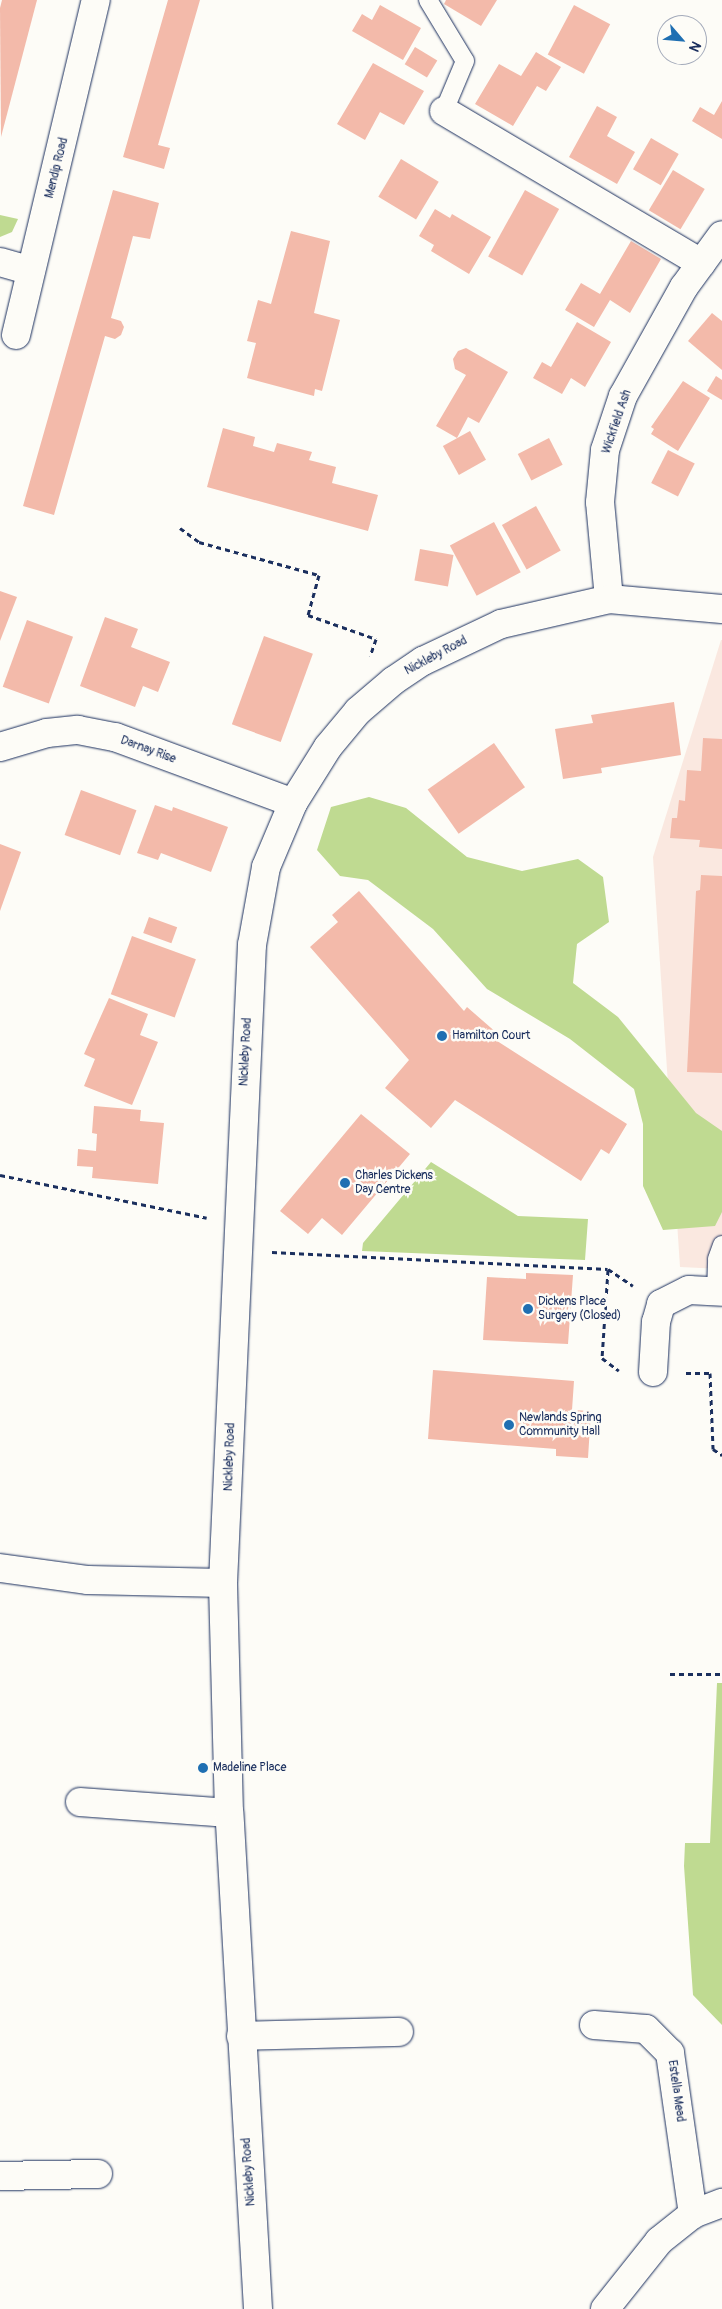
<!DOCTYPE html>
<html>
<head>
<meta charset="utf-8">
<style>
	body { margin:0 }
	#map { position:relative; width:722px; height:2309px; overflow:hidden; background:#fdfcf7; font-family:Pangolin,sans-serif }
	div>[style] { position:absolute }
	.built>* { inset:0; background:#fae8e0 }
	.green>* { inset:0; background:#bfda91 }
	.building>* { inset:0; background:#f3baaa; transform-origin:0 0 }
	.path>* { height:3px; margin-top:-1.5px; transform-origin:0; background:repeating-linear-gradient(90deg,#1b2f5e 0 5px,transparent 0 9px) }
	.roads { filter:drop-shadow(0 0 1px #1b2f5e) drop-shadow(0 0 1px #1b2f5e) }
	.service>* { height:18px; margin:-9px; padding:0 9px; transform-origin:9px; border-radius:9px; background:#fdfcf7 }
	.minor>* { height:28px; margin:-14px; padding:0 14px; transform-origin:14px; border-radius:14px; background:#fdfcf7 }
	.dots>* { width:14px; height:14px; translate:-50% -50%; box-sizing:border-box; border:2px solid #fdfcf7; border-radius:50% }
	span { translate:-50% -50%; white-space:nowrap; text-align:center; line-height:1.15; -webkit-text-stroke:5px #fdfcf7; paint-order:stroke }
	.street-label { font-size:12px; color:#1b2f5e }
	.poi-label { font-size:12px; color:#1b2f5e }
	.left { translate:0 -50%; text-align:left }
	.north { position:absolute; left:657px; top:15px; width:50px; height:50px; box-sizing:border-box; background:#fdfcf7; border:1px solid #a3aaba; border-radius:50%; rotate:117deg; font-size:14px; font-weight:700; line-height:20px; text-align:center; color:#1b2f5e }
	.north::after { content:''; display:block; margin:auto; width:18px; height:22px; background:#1f6fb2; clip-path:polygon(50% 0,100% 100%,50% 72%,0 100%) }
</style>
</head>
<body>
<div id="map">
	<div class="built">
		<div style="clip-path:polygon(721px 640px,722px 640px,722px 1269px,680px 1267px,653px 857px)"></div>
	</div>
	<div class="green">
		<div style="clip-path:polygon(0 215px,18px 219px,12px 232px,0 237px)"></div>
		<div style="clip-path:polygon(369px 797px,406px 808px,467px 857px,522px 871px,578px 859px,603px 877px,609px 922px,577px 944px,573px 983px,618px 1017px,696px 1113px,722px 1131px,722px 1212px,715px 1226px,663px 1230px,643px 1186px,643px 1124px,634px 1089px,570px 1039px,487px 989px,433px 929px,368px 880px,340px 876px,317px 850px,331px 807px)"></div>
		<div style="clip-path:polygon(431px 1162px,518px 1216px,588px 1219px,585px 1260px,362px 1251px,363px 1243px)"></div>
		<div style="clip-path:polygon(717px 1683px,722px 1683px,722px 2025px,693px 1995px,684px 1866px,685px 1843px,710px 1843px)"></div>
	</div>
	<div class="building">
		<div style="clip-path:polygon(2px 0,37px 0,1px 137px,0 8px)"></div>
		<div style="clip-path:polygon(168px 0,200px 0,158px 145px,170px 148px,164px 169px,123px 157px)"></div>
		<div style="clip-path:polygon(446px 0,497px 0,481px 26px,444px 4px)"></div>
		<div style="clip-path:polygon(380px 5px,421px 28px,403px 60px,352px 31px,362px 14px,372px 20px)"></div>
		<div style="left:574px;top:5px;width:41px;height:56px;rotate:28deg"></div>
		<div style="left:415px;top:47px;width:26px;height:20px;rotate:31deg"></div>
		<div style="clip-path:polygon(536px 52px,561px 67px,546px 91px,537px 86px,513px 126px,475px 104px,499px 64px,521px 76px)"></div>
		<div style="clip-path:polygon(373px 63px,424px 91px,404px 125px,380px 112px,365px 140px,337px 124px)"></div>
		<div style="clip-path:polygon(722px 101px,722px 139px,692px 121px,700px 107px,714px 115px)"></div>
		<div style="clip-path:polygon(597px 106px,617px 117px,607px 136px,635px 152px,617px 184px,569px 157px)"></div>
		<div style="left:651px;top:138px;width:32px;height:36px;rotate:30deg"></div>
		<div style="left:401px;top:159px;width:44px;height:44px;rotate:31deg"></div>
		<div style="left:673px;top:170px;width:37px;height:47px;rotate:31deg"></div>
		<div style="clip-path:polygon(113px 190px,159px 203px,150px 239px,133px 236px,111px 318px,121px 321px,124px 327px,121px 335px,115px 339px,105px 336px,54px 515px,23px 506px)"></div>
		<div style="left:525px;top:190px;width:39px;height:76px;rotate:29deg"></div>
		<div style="clip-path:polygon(435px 209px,450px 218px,452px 214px,491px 237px,469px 274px,431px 251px,434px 245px,419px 236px)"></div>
		<div style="clip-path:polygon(291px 231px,330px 241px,314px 313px,340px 320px,322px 391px,315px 389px,314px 396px,247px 378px,256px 343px,247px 341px,258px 300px,271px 304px)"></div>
		<div style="clip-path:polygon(631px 241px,661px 259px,630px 313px,610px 300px,594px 327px,565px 310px,581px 283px,600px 294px)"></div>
		<div style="clip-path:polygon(712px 313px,722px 321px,722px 370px,688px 341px)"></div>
		<div style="clip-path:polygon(577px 322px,611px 342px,585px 387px,571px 378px,562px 394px,533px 378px,542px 362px,551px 367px)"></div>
		<div style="clip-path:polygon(466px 348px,508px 372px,479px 423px,468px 417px,457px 438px,436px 426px,466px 375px,455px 369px,453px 359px,458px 351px)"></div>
		<div style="clip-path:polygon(716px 376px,722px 380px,722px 400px,707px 391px)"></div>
		<div style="clip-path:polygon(683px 381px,710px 398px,678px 451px,651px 434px,654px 429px,651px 427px)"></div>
		<div style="clip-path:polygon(223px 428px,255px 437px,253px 446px,274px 452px,277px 443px,312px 452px,309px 460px,336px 467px,332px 483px,378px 495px,368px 531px,207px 487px)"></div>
		<div style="left:470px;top:431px;width:33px;height:31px;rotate:61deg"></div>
		<div style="left:549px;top:438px;width:30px;height:35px;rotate:63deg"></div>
		<div style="left:668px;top:450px;width:30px;height:37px;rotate:27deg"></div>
		<div style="left:536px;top:506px;width:51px;height:39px;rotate:61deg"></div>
		<div style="left:494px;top:522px;width:57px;height:50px;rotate:62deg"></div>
		<div style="left:420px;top:549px;width:34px;height:32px;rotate:10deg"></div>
		<div style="clip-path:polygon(0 591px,17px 597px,0 641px)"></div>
		<div style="clip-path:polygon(105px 617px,138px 629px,131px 647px,170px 662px,158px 692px,143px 686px,135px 707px,80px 686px)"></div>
		<div style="left:27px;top:620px;width:49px;height:71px;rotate:20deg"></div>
		<div style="left:264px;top:636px;width:52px;height:94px;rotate:20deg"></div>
		<div style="clip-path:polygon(674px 702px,681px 755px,601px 768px,602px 773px,563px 779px,555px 729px,593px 723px,591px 715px)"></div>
		<div style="clip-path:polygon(703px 738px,722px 739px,722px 849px,699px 847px,700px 840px,670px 838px,672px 818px,677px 818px,679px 800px,685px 801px,687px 770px,701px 771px)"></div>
		<div style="left:494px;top:743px;width:54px;height:81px;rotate:55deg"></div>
		<div style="left:81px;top:790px;width:59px;height:48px;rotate:20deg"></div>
		<div style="clip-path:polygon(155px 805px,172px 811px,173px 807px,228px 827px,211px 872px,161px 853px,158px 860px,137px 853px)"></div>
		<div style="clip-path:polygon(0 844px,21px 852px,0 911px)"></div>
		<div style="clip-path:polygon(701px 875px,722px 876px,722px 1073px,687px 1072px,696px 891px,700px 890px)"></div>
		<div style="clip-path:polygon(359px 891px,464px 1011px,467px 1007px,498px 1034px,494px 1039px,627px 1124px,609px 1154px,601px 1149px,581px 1181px,455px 1100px,431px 1128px,385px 1088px,409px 1060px,310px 947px,338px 922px,332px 915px)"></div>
		<div style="left:149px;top:917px;width:30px;height:17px;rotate:20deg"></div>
		<div style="left:132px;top:936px;width:68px;height:62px;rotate:20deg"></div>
		<div style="clip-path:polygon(109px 998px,148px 1014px,140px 1035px,158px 1042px,132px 1105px,84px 1086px,95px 1059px,84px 1054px)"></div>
		<div style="clip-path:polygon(94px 1106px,141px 1110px,140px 1121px,164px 1123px,158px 1184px,92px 1178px,93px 1167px,77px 1166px,78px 1149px,96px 1151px,97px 1134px,92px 1133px)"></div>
		<div style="clip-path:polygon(361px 1114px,410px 1154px,342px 1235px,322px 1218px,308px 1234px,280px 1211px)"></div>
		<div style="clip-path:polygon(526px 1273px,573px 1275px,568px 1344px,483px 1340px,487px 1277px,526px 1279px)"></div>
		<div style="clip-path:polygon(433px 1370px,574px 1381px,572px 1410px,591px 1411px,588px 1458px,556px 1456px,556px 1449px,428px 1439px)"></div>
	</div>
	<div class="path">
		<div style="left:180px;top:528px;width:24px;rotate:36deg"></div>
		<div style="left:199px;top:542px;width:124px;rotate:15.4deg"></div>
		<div style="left:319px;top:575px;width:41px;rotate:105.4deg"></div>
		<div style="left:308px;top:615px;width:72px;rotate:19.4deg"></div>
		<div style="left:376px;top:639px;width:18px;rotate:109deg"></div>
		<div style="left:0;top:1175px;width:211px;rotate:11.7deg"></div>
		<div style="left:272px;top:1252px;width:336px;rotate:2.9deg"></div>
		<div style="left:608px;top:1269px;width:30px;rotate:34deg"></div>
		<div style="left:608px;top:1270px;width:88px;rotate:93.9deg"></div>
		<div style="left:602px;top:1358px;width:21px;rotate:37deg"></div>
		<div style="left:686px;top:1373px;width:24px"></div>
		<div style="left:710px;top:1373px;width:76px;rotate:87.7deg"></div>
		<div style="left:713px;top:1449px;width:11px;rotate:34deg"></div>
		<div style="left:670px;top:1674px;width:52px"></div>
	</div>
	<div class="roads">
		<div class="service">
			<div style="left:428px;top:0;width:71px;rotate:58.8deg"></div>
			<div style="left:465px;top:61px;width:54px;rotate:112.8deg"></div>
			<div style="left:716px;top:1292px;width:33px;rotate:-88deg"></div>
			<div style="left:717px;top:1259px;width:15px;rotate:-70deg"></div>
		</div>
		<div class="minor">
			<div style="left:444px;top:111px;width:299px;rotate:30.6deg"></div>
			<div style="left:0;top:262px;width:32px;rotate:16deg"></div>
			<div style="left:16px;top:335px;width:344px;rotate:-76.6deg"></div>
			<div style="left:609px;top:599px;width:97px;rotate:-95.3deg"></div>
			<div style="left:600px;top:502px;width:52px;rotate:-84.5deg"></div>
			<div style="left:605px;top:450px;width:57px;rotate:-71.6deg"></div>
			<div style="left:623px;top:396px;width:125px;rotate:-60.8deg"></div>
			<div style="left:684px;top:287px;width:64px;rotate:-53.8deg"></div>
			<div style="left:0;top:747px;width:49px;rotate:-16.6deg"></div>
			<div style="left:47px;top:733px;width:31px;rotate:-6deg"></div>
			<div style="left:78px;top:730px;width:38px;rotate:11deg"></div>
			<div style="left:115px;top:737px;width:190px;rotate:20.3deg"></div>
			<div style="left:653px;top:1372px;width:50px;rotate:-86.6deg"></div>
			<div style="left:656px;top:1322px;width:19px;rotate:-74deg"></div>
			<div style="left:661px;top:1304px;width:31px;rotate:-27deg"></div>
			<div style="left:689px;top:1290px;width:33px;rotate:3deg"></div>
			<div style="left:0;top:1568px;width:89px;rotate:7.8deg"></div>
			<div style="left:88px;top:1580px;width:135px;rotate:1.3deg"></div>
			<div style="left:80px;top:1802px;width:149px;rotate:4.2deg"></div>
			<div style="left:594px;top:2025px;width:52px;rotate:4.4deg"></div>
			<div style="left:646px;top:2029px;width:34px;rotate:45deg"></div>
			<div style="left:670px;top:2053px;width:163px;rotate:81.9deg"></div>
			<div style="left:241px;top:2036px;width:158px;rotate:-1.5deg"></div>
			<div style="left:0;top:2176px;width:98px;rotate:-1.2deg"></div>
			<div style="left:258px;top:2309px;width:497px;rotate:-93.3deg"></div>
			<div style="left:229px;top:1813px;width:230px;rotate:-91.5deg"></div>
			<div style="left:223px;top:1583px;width:639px;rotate:-87.4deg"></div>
			<div style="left:252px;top:945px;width:79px;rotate:-79.8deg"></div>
			<div style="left:266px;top:867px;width:69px;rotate:-67.1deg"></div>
			<div style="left:293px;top:803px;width:66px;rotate:-58deg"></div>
			<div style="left:328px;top:747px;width:47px;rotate:-50.2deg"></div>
			<div style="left:358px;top:711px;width:46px;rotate:-40.6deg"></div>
			<div style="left:393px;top:681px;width:36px;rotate:-34deg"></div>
			<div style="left:423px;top:661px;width:86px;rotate:-25.4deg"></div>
			<div style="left:501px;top:624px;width:111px;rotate:-13deg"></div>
			<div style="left:609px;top:599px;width:113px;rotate:5.1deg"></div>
			<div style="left:605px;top:2309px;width:87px;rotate:-51.5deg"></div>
			<div style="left:659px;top:2241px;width:43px;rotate:-38.5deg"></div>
			<div style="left:693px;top:2214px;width:31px;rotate:-21deg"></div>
		</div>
	</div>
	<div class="dots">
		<div style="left:442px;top:1036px;background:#1f6fb2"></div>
		<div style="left:345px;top:1183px;background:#1f6fb2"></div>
		<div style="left:528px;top:1309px;background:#1f6fb2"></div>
		<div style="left:509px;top:1425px;background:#1f6fb2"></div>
		<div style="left:203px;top:1768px;background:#1f6fb2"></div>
	</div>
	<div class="street-label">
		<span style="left:57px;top:168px;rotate:-76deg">Mendip Road</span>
		<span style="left:617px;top:422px;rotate:-71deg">Wickfield Ash</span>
		<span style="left:436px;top:656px;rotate:-28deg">Nickleby Road</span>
		<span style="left:148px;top:750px;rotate:20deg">Darnay Rise</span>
		<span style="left:246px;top:1052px;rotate:-87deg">Nickleby Road</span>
		<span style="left:230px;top:1457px;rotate:-88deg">Nickleby Road</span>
		<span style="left:676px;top:2091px;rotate:82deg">Estella Mead</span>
		<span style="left:249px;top:2172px;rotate:-94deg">Nickleby Road</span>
	</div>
	<div class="poi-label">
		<span class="left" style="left:452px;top:1036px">Hamilton Court</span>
		<span class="left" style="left:355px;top:1183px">Charles Dickens<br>Day Centre</span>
		<span class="left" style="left:538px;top:1309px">Dickens Place<br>Surgery (Closed)</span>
		<span class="left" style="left:519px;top:1425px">Newlands Spring<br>Community Hall</span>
		<span class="left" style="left:213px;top:1768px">Madeline Place</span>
	</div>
	<div class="north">N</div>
</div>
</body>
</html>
